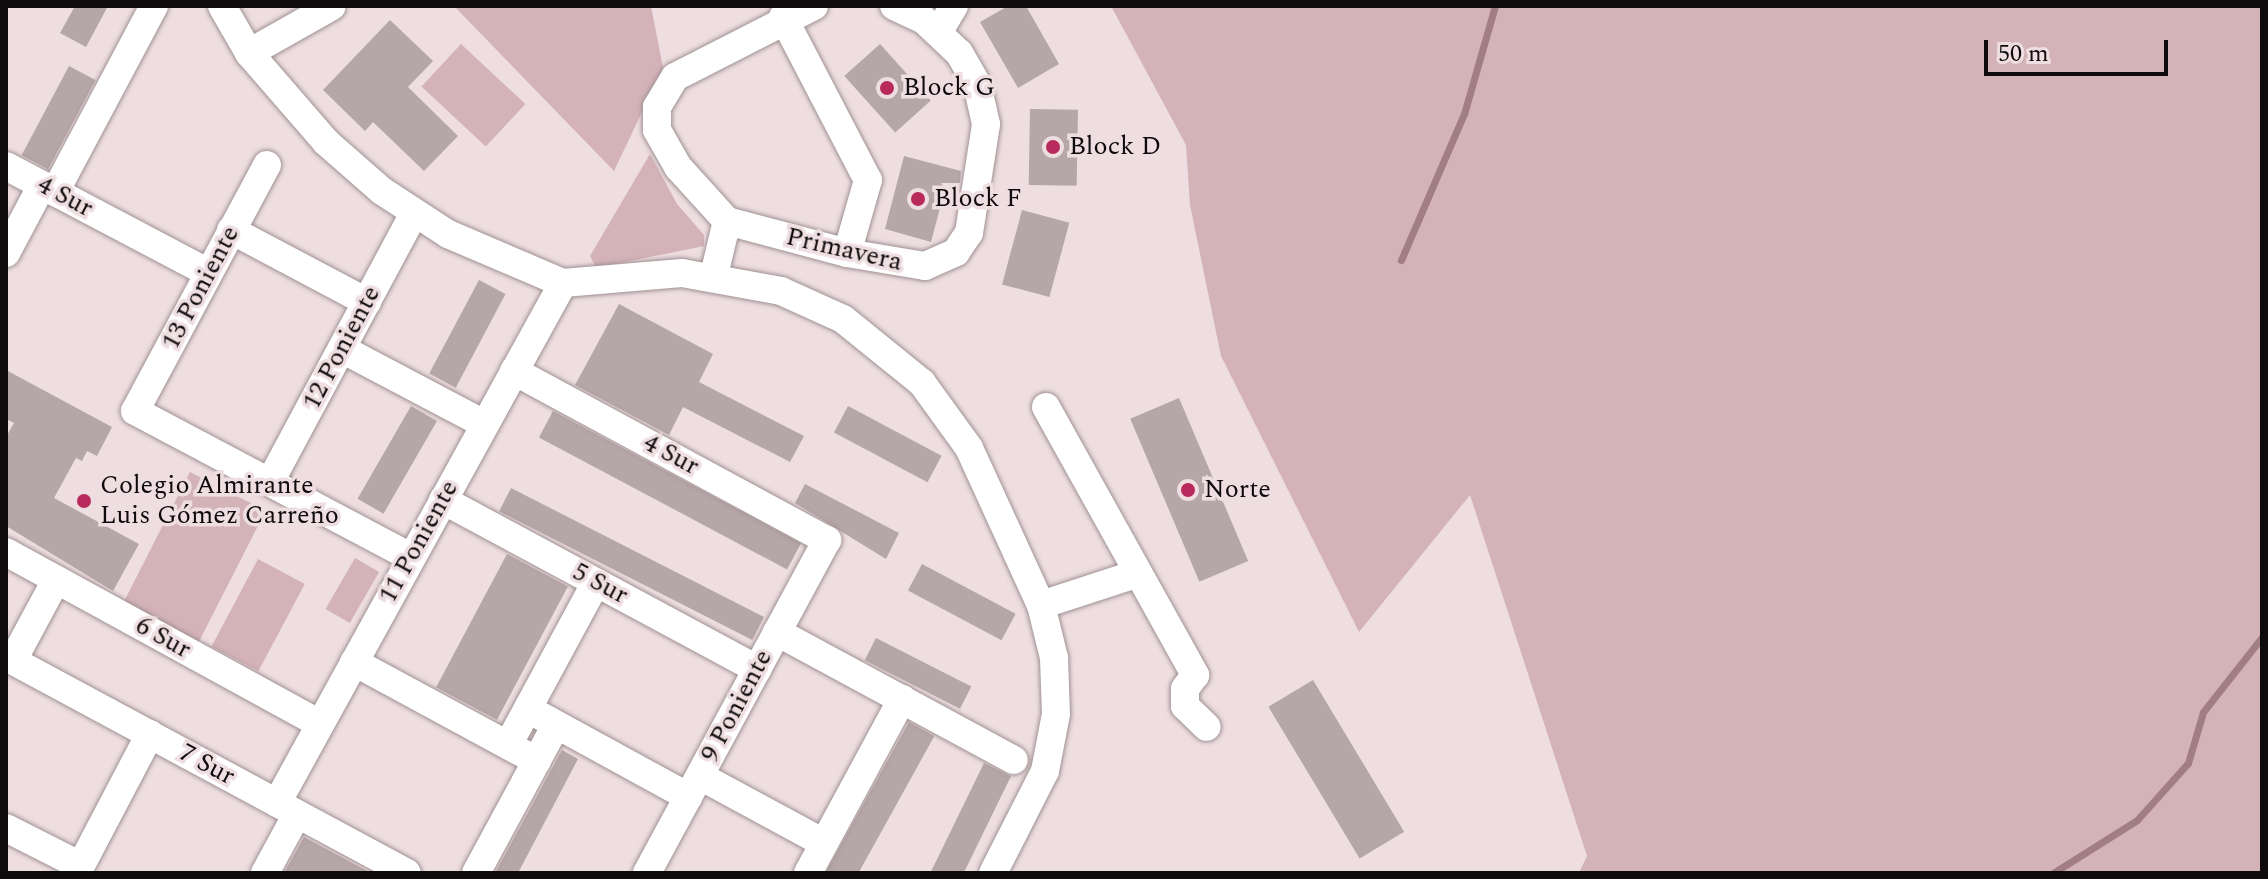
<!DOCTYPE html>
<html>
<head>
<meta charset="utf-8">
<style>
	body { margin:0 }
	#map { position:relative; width:2268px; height:879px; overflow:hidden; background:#eedee1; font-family:Spectral,serif }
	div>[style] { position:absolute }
	.green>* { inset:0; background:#d3b2b8; transform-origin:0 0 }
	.stream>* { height:7px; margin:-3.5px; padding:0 3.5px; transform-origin:3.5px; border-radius:3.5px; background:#a17d84 }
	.building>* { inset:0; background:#b5a6a8; transform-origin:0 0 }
	.roads { filter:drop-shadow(0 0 2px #a09193) drop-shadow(0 0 2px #a09193) }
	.minor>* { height:28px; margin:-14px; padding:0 14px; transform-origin:14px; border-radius:14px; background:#fff }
	.dots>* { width:22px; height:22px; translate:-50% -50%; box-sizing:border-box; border:4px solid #eedee1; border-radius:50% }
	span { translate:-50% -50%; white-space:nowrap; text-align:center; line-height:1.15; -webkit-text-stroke:7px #eedee1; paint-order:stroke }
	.poi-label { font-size:26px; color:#0f0a0b }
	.left { translate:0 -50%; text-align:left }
	.street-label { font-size:26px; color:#0f0a0b }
	.frame { position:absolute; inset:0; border:8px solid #0f0a0b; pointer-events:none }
	.scale { position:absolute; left:1984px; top:40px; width:184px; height:36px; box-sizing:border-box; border:4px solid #0f0a0b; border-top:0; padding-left:10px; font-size:24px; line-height:28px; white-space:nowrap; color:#0f0a0b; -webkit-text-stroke:6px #eedee1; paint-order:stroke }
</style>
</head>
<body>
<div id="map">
	<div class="green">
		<div style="clip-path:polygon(454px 6px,651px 6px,663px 68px,614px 171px)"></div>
		<div style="clip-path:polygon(1111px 6px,2262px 6px,2262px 873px,1579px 873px,1587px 856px,1470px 495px,1359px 632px,1221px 356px,1190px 205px,1186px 145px)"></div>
		<div style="left:461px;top:44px;width:88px;height:58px;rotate:43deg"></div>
		<div style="clip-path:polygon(650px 154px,677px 204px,704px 235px,704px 246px,596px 268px,590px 256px)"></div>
		<div style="left:190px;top:472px;width:85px;height:147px;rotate:27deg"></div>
		<div style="left:355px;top:558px;width:28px;height:59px;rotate:30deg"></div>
		<div style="left:258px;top:559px;width:53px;height:99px;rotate:28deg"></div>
	</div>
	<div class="stream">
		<div style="left:1401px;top:260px;width:159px;rotate:-66.7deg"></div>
		<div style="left:1464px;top:114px;width:112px;rotate:-74deg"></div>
		<div style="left:2053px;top:873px;width:99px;rotate:-32.2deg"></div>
		<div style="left:2137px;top:820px;width:76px;rotate:-48.2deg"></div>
		<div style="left:2188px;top:763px;width:53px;rotate:-73.6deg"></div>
		<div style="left:2203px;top:712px;width:95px;rotate:-51.8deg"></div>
	</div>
	<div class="building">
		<div style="clip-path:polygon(75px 6px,108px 6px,86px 47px,60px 33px)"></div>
		<div style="clip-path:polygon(1008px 6px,1026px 6px,1059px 64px,1018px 88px,980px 22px)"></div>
		<div style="clip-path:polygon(390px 20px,433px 61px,408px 87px,458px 136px,424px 171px,373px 122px,365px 131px,323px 90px)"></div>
		<div style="left:880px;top:44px;width:76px;height:48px;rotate:48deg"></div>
		<div style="left:69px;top:66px;width:30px;height:101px;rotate:28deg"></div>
		<div style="left:1030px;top:109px;width:48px;height:76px;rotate:1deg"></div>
		<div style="clip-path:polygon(904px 156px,961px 171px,960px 183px,941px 183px,945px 189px,931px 242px,885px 229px)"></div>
		<div style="left:1022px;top:210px;width:49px;height:77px;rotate:15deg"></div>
		<div style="left:479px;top:280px;width:30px;height:106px;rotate:28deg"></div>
		<div style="clip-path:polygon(619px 304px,713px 354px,699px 382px,804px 436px,790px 462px,683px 407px,669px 435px,575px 385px)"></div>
		<div style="clip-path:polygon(6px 370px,112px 427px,97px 456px,87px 451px,82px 461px,76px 458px,54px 498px,139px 544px,113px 591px,6px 526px,6px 437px,14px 423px,6px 419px)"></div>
		<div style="left:1179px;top:398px;width:177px;height:53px;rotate:67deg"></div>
		<div style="left:411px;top:406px;width:30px;height:107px;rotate:30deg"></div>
		<div style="left:848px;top:406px;width:106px;height:30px;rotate:28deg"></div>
		<div style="left:553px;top:411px;width:281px;height:30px;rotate:28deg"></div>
		<div style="clip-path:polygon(805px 484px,899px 533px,886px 559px,795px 503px)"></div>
		<div style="left:511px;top:488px;width:284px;height:26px;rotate:27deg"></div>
		<div style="left:507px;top:554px;width:69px;height:151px;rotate:28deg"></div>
		<div style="left:922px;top:564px;width:106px;height:30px;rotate:28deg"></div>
		<div style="left:876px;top:638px;width:107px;height:25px;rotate:27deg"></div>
		<div style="left:1313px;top:680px;width:177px;height:52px;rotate:59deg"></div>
		<div style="left:909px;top:722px;width:29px;height:172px;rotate:29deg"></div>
		<div style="clip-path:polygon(562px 750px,578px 759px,518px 873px,495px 873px)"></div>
		<div style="left:984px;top:763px;width:30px;height:125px;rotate:26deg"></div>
		<div style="clip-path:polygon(304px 837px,371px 873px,284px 873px)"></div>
	</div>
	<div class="roads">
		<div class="minor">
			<div style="left:222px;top:6px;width:54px;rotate:60.1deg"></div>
			<div style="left:249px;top:53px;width:118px;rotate:49.1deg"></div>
			<div style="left:326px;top:142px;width:74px;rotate:41.2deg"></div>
			<div style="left:382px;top:191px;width:79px;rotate:33.1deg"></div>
			<div style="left:448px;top:234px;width:125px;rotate:23.1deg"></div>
			<div style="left:563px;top:283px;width:119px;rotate:-4.8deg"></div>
			<div style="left:682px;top:273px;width:101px;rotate:10.3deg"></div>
			<div style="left:781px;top:291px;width:68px;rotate:24.3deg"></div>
			<div style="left:843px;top:319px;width:102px;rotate:39deg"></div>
			<div style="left:922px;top:383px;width:80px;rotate:54.1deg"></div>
			<div style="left:969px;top:448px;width:173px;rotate:65.4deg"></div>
			<div style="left:1041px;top:605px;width:55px;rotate:76.2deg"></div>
			<div style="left:1054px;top:658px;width:56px;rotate:88deg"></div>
			<div style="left:1056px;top:714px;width:58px;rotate:100.9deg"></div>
			<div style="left:1045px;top:771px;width:114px;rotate:117deg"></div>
			<div style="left:814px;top:6px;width:156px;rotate:152.9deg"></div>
			<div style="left:675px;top:77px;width:35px;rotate:121deg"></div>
			<div style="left:657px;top:107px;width:23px;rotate:90deg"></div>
			<div style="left:657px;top:130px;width:43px;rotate:60.4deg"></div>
			<div style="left:678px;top:167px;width:73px;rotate:47.8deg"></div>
			<div style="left:727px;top:221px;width:124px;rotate:14.9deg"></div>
			<div style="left:847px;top:253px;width:79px;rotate:9.5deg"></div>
			<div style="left:925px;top:266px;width:34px;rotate:-24deg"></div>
			<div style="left:956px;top:252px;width:23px;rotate:-56deg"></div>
			<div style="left:969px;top:233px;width:110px;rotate:-81.1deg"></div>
			<div style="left:986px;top:124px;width:41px;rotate:-102.7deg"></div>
			<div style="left:977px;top:84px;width:36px;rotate:-120deg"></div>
			<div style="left:959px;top:53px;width:48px;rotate:-136.7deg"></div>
			<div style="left:924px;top:20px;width:33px;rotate:-155deg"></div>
			<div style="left:783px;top:17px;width:184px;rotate:62.5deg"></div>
			<div style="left:868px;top:180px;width:76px;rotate:106deg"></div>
			<div style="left:939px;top:31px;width:29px;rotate:-59deg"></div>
			<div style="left:249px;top:53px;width:95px;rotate:-29.5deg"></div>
			<div style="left:267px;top:165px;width:279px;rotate:118.2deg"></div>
			<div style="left:135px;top:411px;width:312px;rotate:27.9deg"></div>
			<div style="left:6px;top:166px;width:229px;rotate:27.8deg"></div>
			<div style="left:55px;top:192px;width:211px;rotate:-62deg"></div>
			<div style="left:231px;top:230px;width:154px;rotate:27.9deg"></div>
			<div style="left:6px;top:253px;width:77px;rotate:-62.1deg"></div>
			<div style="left:714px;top:275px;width:56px;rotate:-76.5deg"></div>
			<div style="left:342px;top:349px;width:161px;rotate:27.8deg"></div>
			<div style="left:514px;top:371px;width:356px;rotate:28.4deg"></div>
			<div style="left:827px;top:540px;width:379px;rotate:118.4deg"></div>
			<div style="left:1046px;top:407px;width:307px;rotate:60.9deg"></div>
			<div style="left:1195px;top:675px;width:17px;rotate:126deg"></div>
			<div style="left:1185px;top:689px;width:17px;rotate:90deg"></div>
			<div style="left:1185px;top:706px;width:30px;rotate:44deg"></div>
			<div style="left:270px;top:482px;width:305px;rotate:-61.8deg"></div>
			<div style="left:443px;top:500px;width:357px;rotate:28.3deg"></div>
			<div style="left:6px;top:552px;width:358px;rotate:28.7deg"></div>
			<div style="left:1041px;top:605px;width:100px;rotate:-18.1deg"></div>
			<div style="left:777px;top:632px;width:269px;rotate:28.4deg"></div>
			<div style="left:6px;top:657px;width:455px;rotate:28.3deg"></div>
			<div style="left:13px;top:660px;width:91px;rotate:-61.7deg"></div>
			<div style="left:354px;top:662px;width:208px;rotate:28.4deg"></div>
			<div style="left:528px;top:709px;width:183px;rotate:28.7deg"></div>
			<div style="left:508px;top:745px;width:185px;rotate:-61.6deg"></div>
			<div style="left:700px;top:776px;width:141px;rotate:28.4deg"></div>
			<div style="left:277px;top:803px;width:593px;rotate:-61.19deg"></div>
			<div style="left:6px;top:828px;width:82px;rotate:26.9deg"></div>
			<div style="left:77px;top:873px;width:157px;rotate:-62.3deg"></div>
			<div style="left:265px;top:873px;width:67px;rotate:-61.5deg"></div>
			<div style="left:476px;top:873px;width:168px;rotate:-61.6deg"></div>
			<div style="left:808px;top:873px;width:198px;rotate:-61.6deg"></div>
		</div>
	</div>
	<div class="dots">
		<div style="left:887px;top:88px;background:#b82a5b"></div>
		<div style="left:1053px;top:147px;background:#b82a5b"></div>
		<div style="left:918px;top:199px;background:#b82a5b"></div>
		<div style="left:1188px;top:490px;background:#b82a5b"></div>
		<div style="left:84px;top:501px;background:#b82a5b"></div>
	</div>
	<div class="poi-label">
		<span class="left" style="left:903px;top:88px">Block G</span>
		<span class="left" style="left:1069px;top:147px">Block D</span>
		<span class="left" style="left:934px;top:199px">Block F</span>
		<span class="left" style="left:100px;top:501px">Colegio Almirante<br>Luis Gómez Carreño</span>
		<span class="left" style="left:1204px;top:490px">Norte</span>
	</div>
	<div class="street-label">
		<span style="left:65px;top:197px;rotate:28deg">4 Sur</span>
		<span style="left:844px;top:250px;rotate:13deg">Primavera</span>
		<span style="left:201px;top:288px;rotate:-62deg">13 Poniente</span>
		<span style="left:342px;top:348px;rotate:-62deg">12 Poniente</span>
		<span style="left:671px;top:455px;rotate:28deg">4 Sur</span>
		<span style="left:419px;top:542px;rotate:-61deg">11 Poniente</span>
		<span style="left:600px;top:584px;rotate:28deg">5 Sur</span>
		<span style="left:163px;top:638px;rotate:29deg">6 Sur</span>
		<span style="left:737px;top:706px;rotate:-62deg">9 Poniente</span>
		<span style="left:207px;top:765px;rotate:28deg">7 Sur</span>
	</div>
	<div class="frame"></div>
	<div class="scale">50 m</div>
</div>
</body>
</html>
